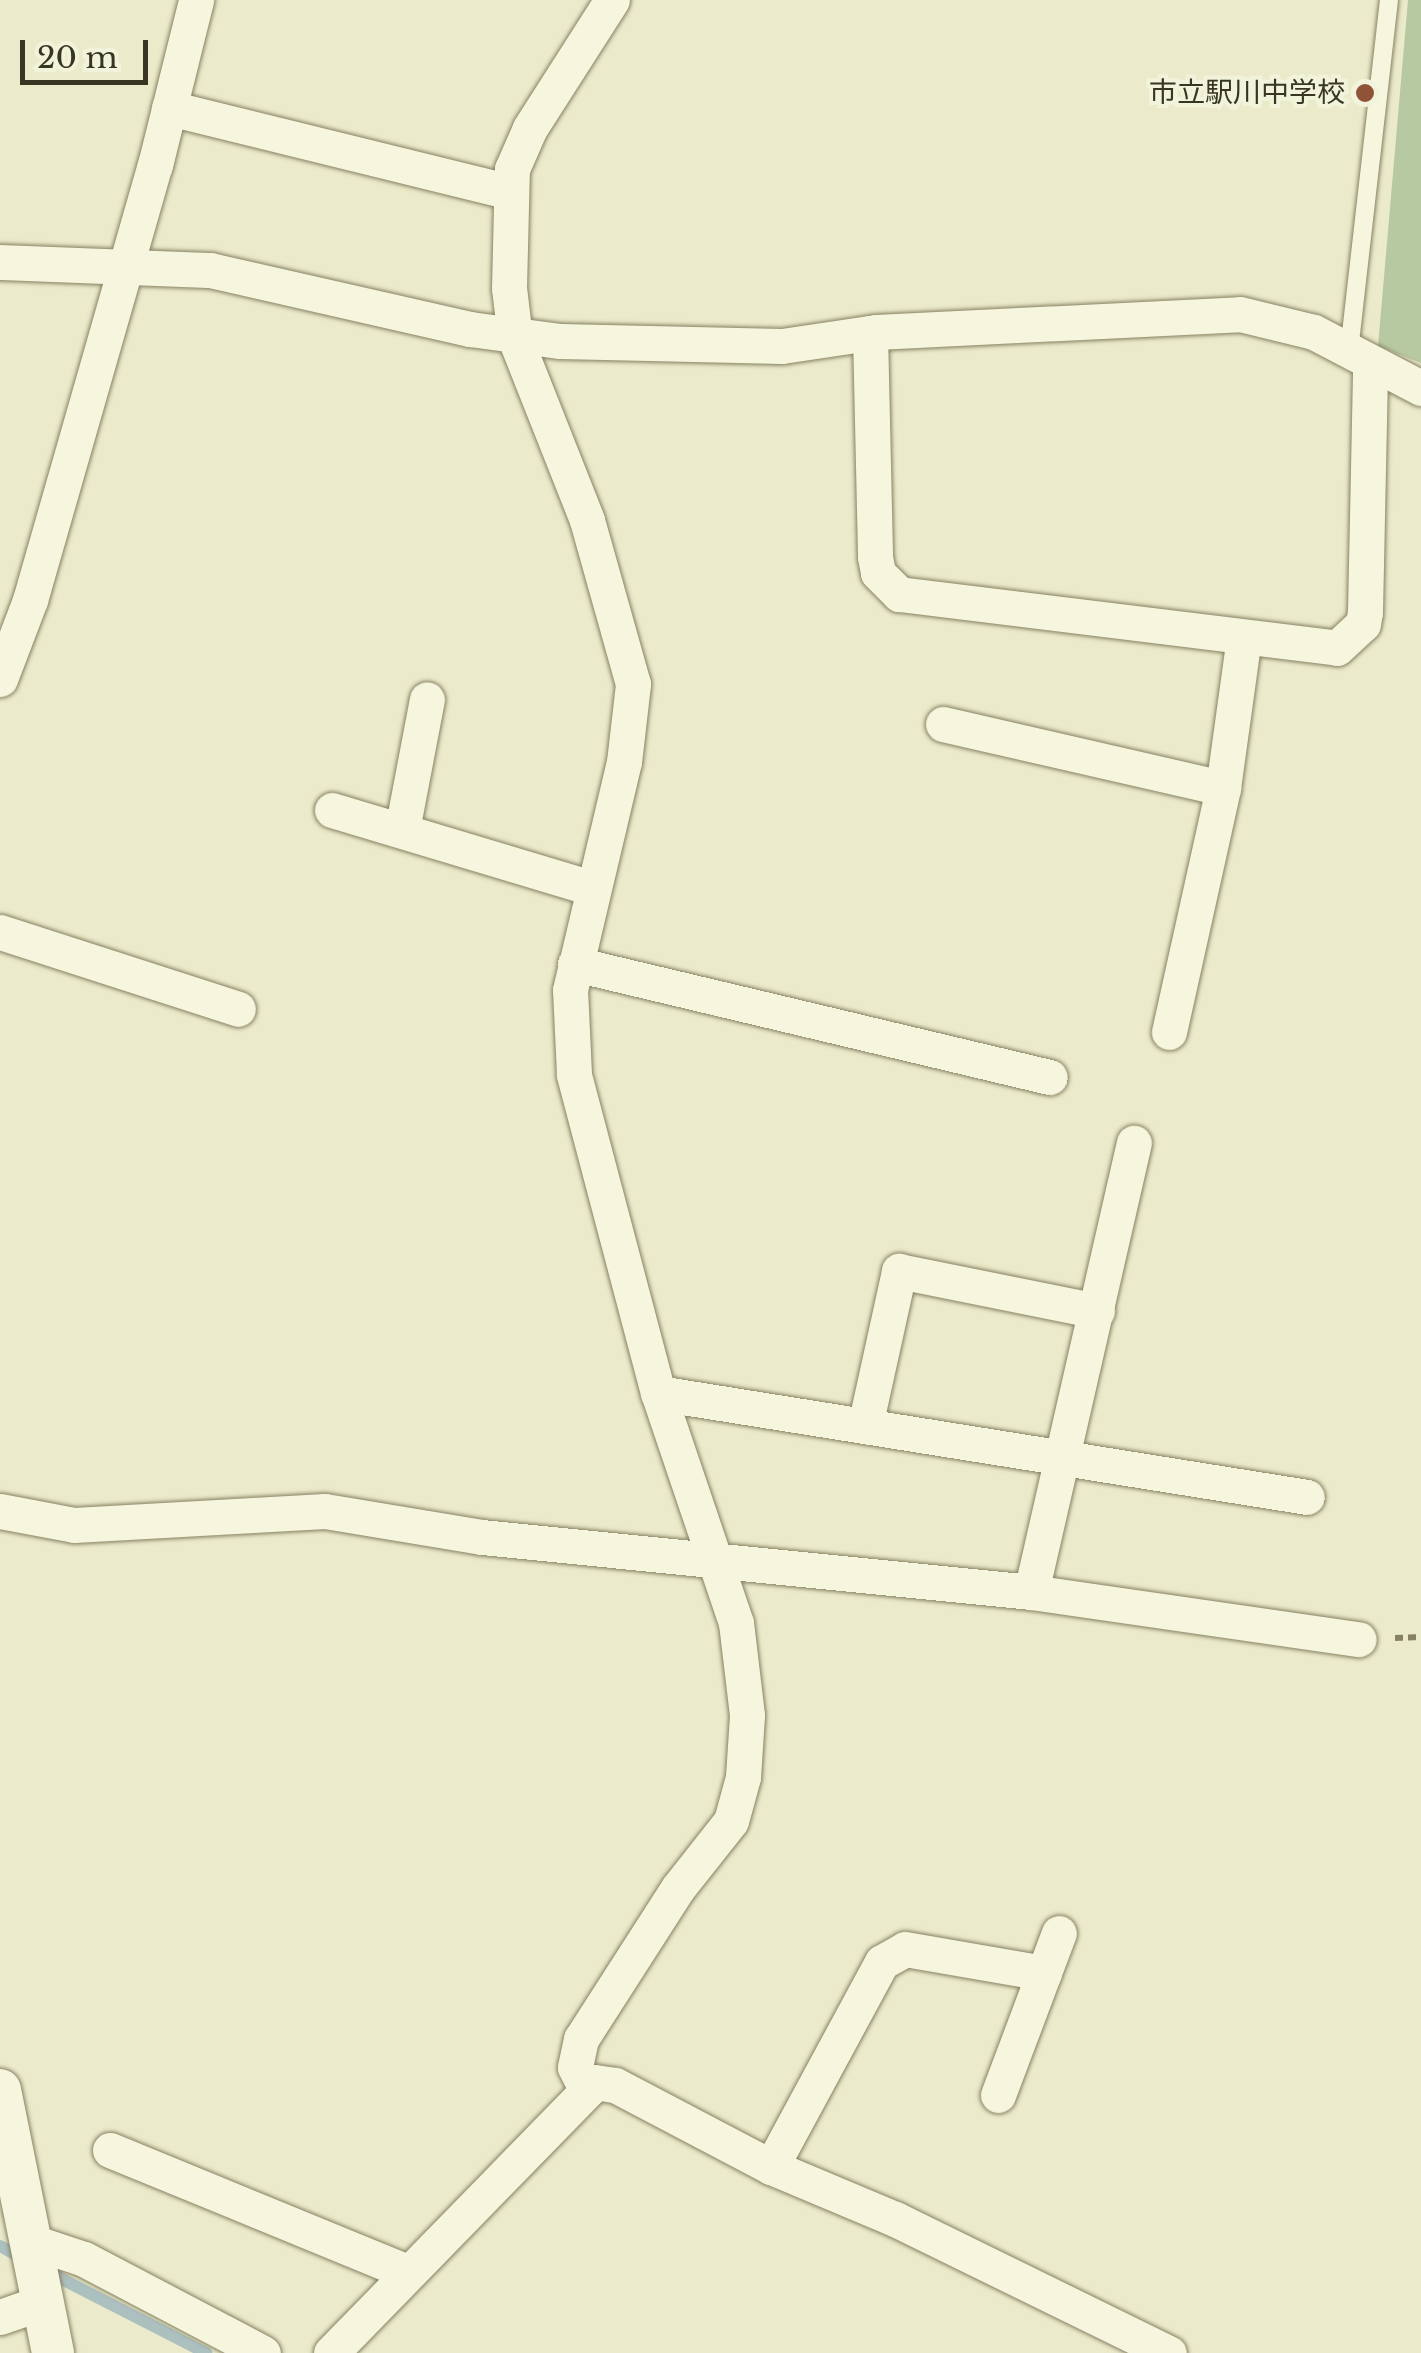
<!DOCTYPE html>
<html>
<head>
<meta charset="utf-8">
<style>
	body { margin:0 }
	#map { position:relative; width:1421px; height:2353px; overflow:hidden; background:#ebebcc; font-family:"Libre Baskerville","Noto Sans JP",serif }
	div>[style] { position:absolute }
	.green>* { inset:0; background:#b7c9a0 }
	.stream>* { height:12px; margin:-6px; padding:0 6px; transform-origin:6px; border-radius:6px; background:#acc0c0 }
	.path>* { height:6px; margin-top:-3px; transform-origin:0; background:repeating-linear-gradient(90deg,#878161 0 8px,transparent 0 13px) }
	.roads { filter:drop-shadow(0 0 2px #878161) drop-shadow(0 0 2px #878161) }
	.service>* { height:18px; margin:-9px; padding:0 9px; transform-origin:9px; border-radius:9px; background:#f6f6df }
	.minor>* { height:35px; margin:-17.5px; padding:0 17.5px; transform-origin:17.5px; border-radius:17.5px; background:#f6f6df }
	.tertiary>* { height:42px; margin:-21px; padding:0 21px; transform-origin:21px; border-radius:21px; background:#f6f6df }
	.dots>* { width:28px; height:28px; translate:-50% -50%; box-sizing:border-box; border:5px solid #f2f3db; border-radius:50% }
	span { translate:-50% -50%; white-space:nowrap; text-align:center; line-height:1.15; -webkit-text-stroke:8px #f2f3db; paint-order:stroke }
	.poi-label { font-size:28px; color:#393523 }
	.right { translate:-100% -50%; text-align:right }
	.scale { position:absolute; left:20px; top:40px; width:128px; height:45px; box-sizing:border-box; border:5px solid #393523; border-top:0; padding-left:12px; font-size:30px; line-height:35px; white-space:nowrap; color:#393523; -webkit-text-stroke:8px #f2f3db; paint-order:stroke }
</style>
</head>
<body>
<div id="map">
	<div class="green">
		<div style="clip-path:polygon(1408px 0,1421px 0,1421px 363px,1378px 346px)"></div>
	</div>
	<div class="stream">
		<div style="left:0;top:2246px;width:25px;rotate:29deg"></div>
		<div style="left:48px;top:2272px;width:178px;rotate:27.1deg"></div>
	</div>
	<div class="path">
		<div style="left:1395px;top:1638px;width:26px;rotate:-2deg"></div>
	</div>
	<div class="roads">
		<div class="service">
			<div style="left:1349px;top:351px;width:353px;rotate:-83.5deg"></div>
		</div>
		<div class="minor">
			<div style="left:169px;top:108px;width:349px;rotate:13.8deg"></div>
			<div style="left:0;top:262px;width:210px;rotate:2.2deg"></div>
			<div style="left:210px;top:270px;width:267px;rotate:12.8deg"></div>
			<div style="left:470px;top:329px;width:91px;rotate:7.6deg"></div>
			<div style="left:560px;top:341px;width:222px;rotate:1.3deg"></div>
			<div style="left:782px;top:346px;width:95px;rotate:-8.5deg"></div>
			<div style="left:876px;top:332px;width:364px;rotate:-2.8deg"></div>
			<div style="left:1240px;top:314px;width:76px;rotate:13.7deg"></div>
			<div style="left:1314px;top:332px;width:121px;rotate:27.6deg"></div>
			<div style="left:870px;top:333px;width:224px;rotate:88.7deg"></div>
			<div style="left:875px;top:557px;width:16px;rotate:79deg"></div>
			<div style="left:878px;top:573px;width:30px;rotate:45deg"></div>
			<div style="left:899px;top:594px;width:441px;rotate:7deg"></div>
			<div style="left:1337px;top:648px;width:35px;rotate:-43deg"></div>
			<div style="left:1363px;top:624px;width:12px;rotate:-81deg"></div>
			<div style="left:1365px;top:612px;width:249px;rotate:-88.8deg"></div>
			<div style="left:0;top:679px;width:85px;rotate:-69.2deg"></div>
			<div style="left:30px;top:600px;width:453px;rotate:-74deg"></div>
			<div style="left:155px;top:165px;width:170px;rotate:-76deg"></div>
			<div style="left:943px;top:724px;width:287px;rotate:12.9deg"></div>
			<div style="left:332px;top:810px;width:271px;rotate:16.7deg"></div>
			<div style="left:402px;top:830px;width:133px;rotate:-79.2deg"></div>
			<div style="left:0;top:932px;width:250px;rotate:17.9deg"></div>
			<div style="left:575px;top:964px;width:488px;rotate:13.4deg"></div>
			<div style="left:1169px;top:1032px;width:250px;rotate:-77.5deg"></div>
			<div style="left:1223px;top:788px;width:152px;rotate:-82.1deg"></div>
			<div style="left:658px;top:1393px;width:657px;rotate:9.1deg"></div>
			<div style="left:865px;top:1426px;width:159px;rotate:-77.6deg"></div>
			<div style="left:899px;top:1271px;width:202px;rotate:11.4deg"></div>
			<div style="left:0;top:1511px;width:75px;rotate:10.7deg"></div>
			<div style="left:74px;top:1525px;width:251px;rotate:-3.2deg"></div>
			<div style="left:325px;top:1511px;width:159px;rotate:9.4deg"></div>
			<div style="left:482px;top:1537px;width:552px;rotate:5.72deg"></div>
			<div style="left:1031px;top:1592px;width:331px;rotate:8.2deg"></div>
			<div style="left:1031px;top:1592px;width:461px;rotate:-77.1deg"></div>
			<div style="left:585px;top:2087px;width:22px;rotate:-117deg"></div>
			<div style="left:575px;top:2067px;width:29px;rotate:-78deg"></div>
			<div style="left:581px;top:2039px;width:179px;rotate:-57.3deg"></div>
			<div style="left:678px;top:1888px;width:85px;rotate:-51.7deg"></div>
			<div style="left:731px;top:1821px;width:46px;rotate:-74.7deg"></div>
			<div style="left:743px;top:1777px;width:62px;rotate:-86.3deg"></div>
			<div style="left:747px;top:1715px;width:93px;rotate:-96.8deg"></div>
			<div style="left:736px;top:1623px;width:243px;rotate:-108.7deg"></div>
			<div style="left:658px;top:1393px;width:330px;rotate:-104.8deg"></div>
			<div style="left:574px;top:1074px;width:84px;rotate:-92.7deg"></div>
			<div style="left:570px;top:990px;width:234px;rotate:-76.7deg"></div>
			<div style="left:624px;top:762px;width:79px;rotate:-83.4deg"></div>
			<div style="left:633px;top:684px;width:170px;rotate:-105.7deg"></div>
			<div style="left:587px;top:520px;width:196px;rotate:-111.6deg"></div>
			<div style="left:515px;top:338px;width:50px;rotate:-96.8deg"></div>
			<div style="left:509px;top:288px;width:119px;rotate:-88.6deg"></div>
			<div style="left:512px;top:169px;width:45px;rotate:-66.3deg"></div>
			<div style="left:530px;top:128px;width:152px;rotate:-57.4deg"></div>
			<div style="left:998px;top:2095px;width:173px;rotate:-69.4deg"></div>
			<div style="left:110px;top:2150px;width:322px;rotate:22.3deg"></div>
			<div style="left:771px;top:2167px;width:233px;rotate:-61.6deg"></div>
			<div style="left:882px;top:1962px;width:26px;rotate:-29deg"></div>
			<div style="left:905px;top:1949px;width:141px;rotate:9.8deg"></div>
			<div style="left:30px;top:2241px;width:57px;rotate:18.4deg"></div>
			<div style="left:84px;top:2259px;width:202px;rotate:27.7deg"></div>
			<div style="left:0;top:2317px;width:46px;rotate:-19.2deg"></div>
			<div style="left:331px;top:2353px;width:378px;rotate:-45.7deg"></div>
			<div style="left:595px;top:2082px;width:20px;rotate:9deg"></div>
			<div style="left:615px;top:2085px;width:176px;rotate:27.7deg"></div>
			<div style="left:771px;top:2167px;width:134px;rotate:22.8deg"></div>
			<div style="left:895px;top:2219px;width:305px;rotate:26.1deg"></div>
		</div>
		<div class="tertiary">
			<div style="left:0;top:2090px;width:268px;rotate:78.6deg"></div>
		</div>
	</div>
	<div class="dots">
		<div style="left:1365px;top:93px;background:#905337"></div>
	</div>
	<div class="poi-label">
		<span class="right" style="left:1345px;top:93px">市立駅川中学校</span>
	</div>
	<div class="scale">20 m</div>
</div>
</body>
</html>
